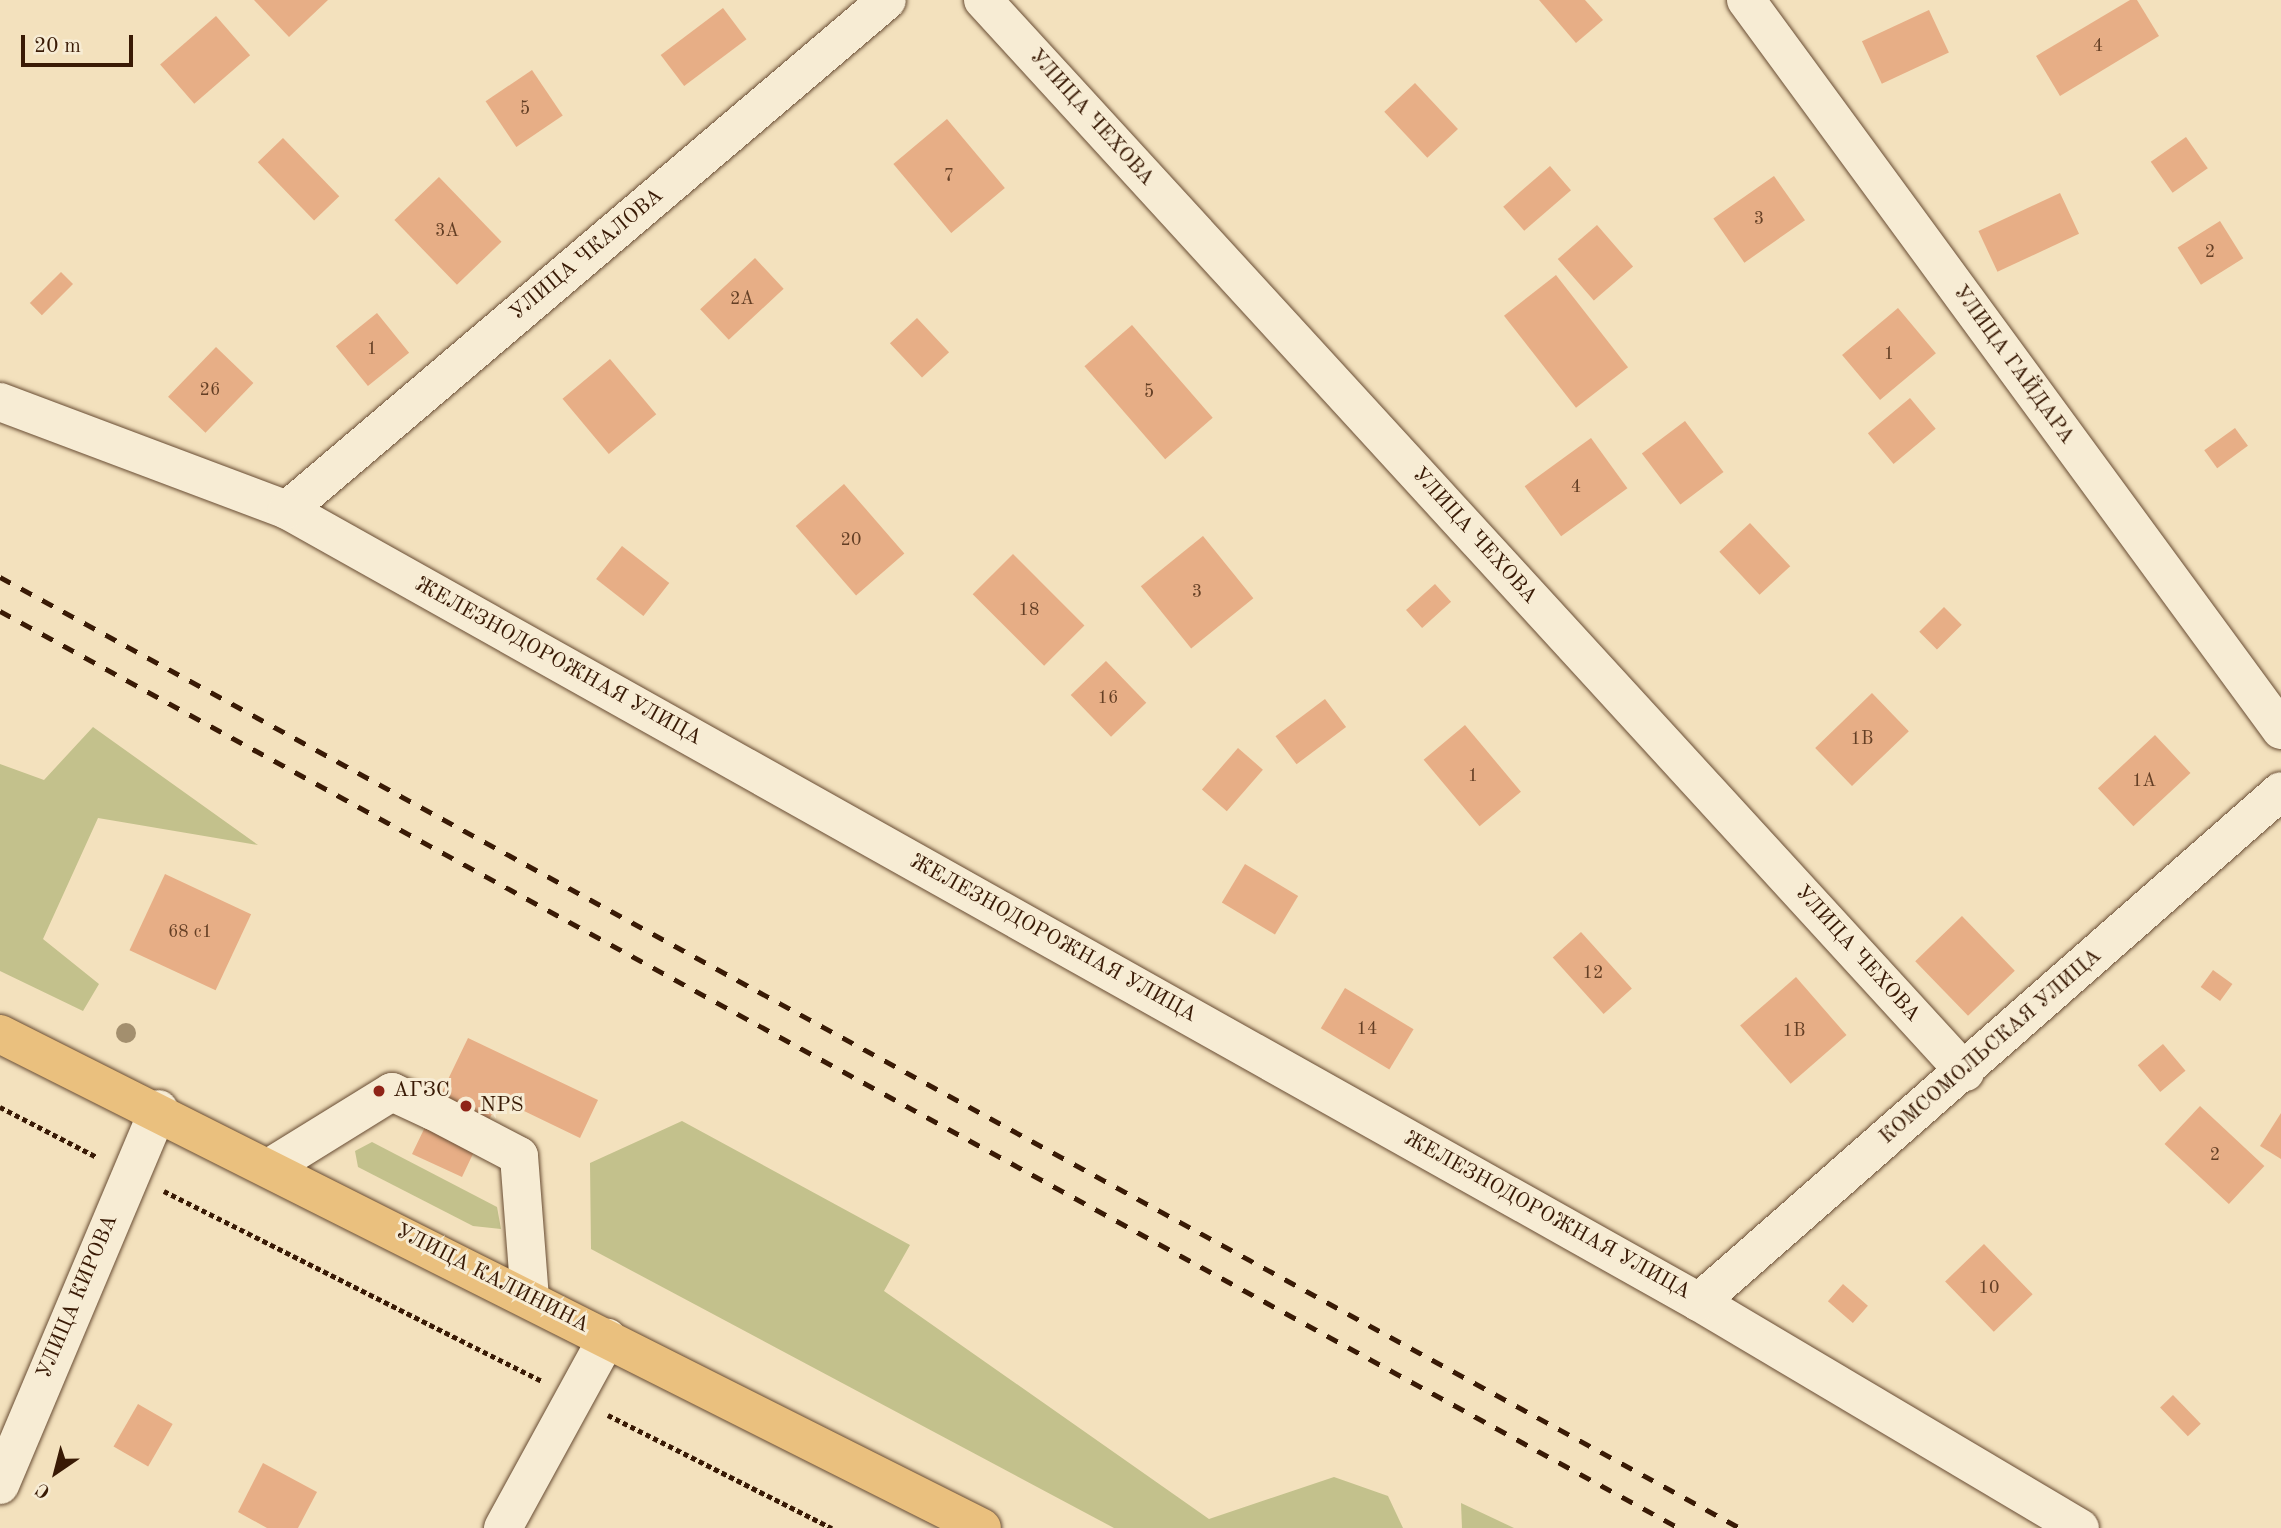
<!DOCTYPE html>
<html>
<head>
<meta charset="utf-8">
<style>
	body { margin:0 }
	#map { position:relative; width:2281px; height:1528px; overflow:hidden; background:#f3e1bd; font-family:"Old Standard TT",serif }
	div>[style] { position:absolute }
	.green>* { inset:0; background:#c3c18c }
	.building>* { inset:0; background:#e7ae86; transform-origin:0 0 }
	.path>* { height:4.5px; margin-top:-2.25px; transform-origin:0; background:repeating-linear-gradient(90deg,#391a05 0 5px,transparent 0 8.5px) }
	.roads { filter:drop-shadow(0 0 2px #684c33) drop-shadow(0 0 2px #684c33) }
	.minor>* { height:38px; margin:-19px; padding:0 19px; transform-origin:19px; border-radius:19px; background:#f7ecd4 }
	.major>* { height:38px; margin:-19px; padding:0 19px; transform-origin:19px; border-radius:19px; background:#eac07e }
	.rail>* { height:5px; margin-top:-2.5px; transform-origin:0; background:repeating-linear-gradient(90deg,#391a05 0 12px,transparent 0 24px) }
	.trees>* { width:20px; height:20px; margin:-10px; border-radius:50%; background:#a38f6e }
	.dots>* { width:19px; height:19px; translate:-50% -50%; box-sizing:border-box; border:4px solid #f7ecd4; border-radius:50% }
	span { translate:-50% -50%; white-space:nowrap; text-align:center; line-height:1.15; -webkit-text-stroke:6px #f7ecd4; paint-order:stroke }
	.number-label { font-size:18px; color:#643f25 }
	.number-label span { -webkit-text-stroke-width:0 }
	.street-label { font-size:21px; color:#391a05 }
	.poi-label { font-size:21px; color:#391a05 }
	.left { translate:0 -50%; text-align:left }
	.north { position:absolute; left:21px; top:1437px; width:70px; height:70px; -webkit-text-stroke:5px #f7ecd4; paint-order:stroke; rotate:215deg; font-size:19px; font-weight:700; line-height:28px; text-align:center; color:#391a05 }
	.north::after { content:''; display:block; margin:auto; width:24px; height:32px; background:#391a05; clip-path:polygon(50% 0,100% 100%,50% 72%,0 100%) }
	.scale { position:absolute; left:21px; top:35px; width:112px; height:32px; box-sizing:border-box; border:4px solid #391a05; border-top:0; padding-left:9px; font-size:21px; line-height:24px; white-space:nowrap; color:#391a05; -webkit-text-stroke:5px #f7ecd4; paint-order:stroke }
</style>
</head>
<body>
<div id="map">
	<div class="green">
		<div style="clip-path:polygon(93px 727px,258px 845px,98px 818px,43px 939px,99px 984px,83px 1011px,0 971px,0 764px,44px 780px)"></div>
		<div style="clip-path:polygon(682px 1121px,910px 1245px,884px 1291px,1209px 1519px,1334px 1477px,1388px 1496px,1403px 1528px,1114px 1528px,591px 1249px,590px 1163px)"></div>
		<div style="clip-path:polygon(372px 1142px,497px 1207px,501px 1229px,473px 1226px,358px 1167px,355px 1151px)"></div>
		<div style="clip-path:polygon(1461px 1503px,1514px 1528px,1462px 1528px)"></div>
	</div>
	<div class="building">
		<div style="clip-path:polygon(254px 0,328px 0,289px 37px)"></div>
		<div style="clip-path:polygon(1539px 0,1585px 0,1603px 20px,1576px 43px)"></div>
		<div style="clip-path:polygon(2130px 0,2137px 0,2159px 36px,2060px 96px,2036px 56px)"></div>
		<div style="left:723px;top:8px;width:39px;height:78px;rotate:53deg"></div>
		<div style="left:1929px;top:10px;width:47px;height:74px;rotate:65deg"></div>
		<div style="left:216px;top:16px;width:52px;height:74px;rotate:49deg"></div>
		<div style="left:532px;top:70px;width:55px;height:56px;rotate:56deg"></div>
		<div style="left:1415px;top:83px;width:63px;height:42px;rotate:47deg"></div>
		<div style="left:947px;top:119px;width:90px;height:70px;rotate:50deg"></div>
		<div style="left:2186px;top:137px;width:38px;height:43px;rotate:55deg"></div>
		<div style="left:283px;top:138px;width:81px;height:35px;rotate:46deg"></div>
		<div style="left:1550px;top:166px;width:32px;height:62px;rotate:49deg"></div>
		<div style="left:1774px;top:176px;width:54px;height:74px;rotate:55deg"></div>
		<div style="left:439px;top:177px;width:90px;height:62px;rotate:46deg"></div>
		<div style="left:2060px;top:193px;width:45px;height:90px;rotate:65deg"></div>
		<div style="left:2220px;top:221px;width:44px;height:50px;rotate:58deg"></div>
		<div style="left:1597px;top:225px;width:55px;height:52px;rotate:49deg"></div>
		<div style="left:755px;top:258px;width:42px;height:75px;rotate:47deg"></div>
		<div style="left:61px;top:272px;width:17px;height:44px;rotate:45deg"></div>
		<div style="left:1556px;top:275px;width:117px;height:66px;rotate:52deg"></div>
		<div style="left:1898px;top:308px;width:59px;height:73px;rotate:50deg"></div>
		<div style="left:377px;top:313px;width:51px;height:53px;rotate:51deg"></div>
		<div style="left:917px;top:318px;width:47px;height:37px;rotate:47deg"></div>
		<div style="left:1132px;top:325px;width:123px;height:63px;rotate:49deg"></div>
		<div style="left:216px;top:347px;width:52px;height:69px;rotate:44deg"></div>
		<div style="left:610px;top:359px;width:72px;height:62px;rotate:50deg"></div>
		<div style="left:1910px;top:398px;width:40px;height:55px;rotate:50deg"></div>
		<div style="left:1685px;top:421px;width:64px;height:54px;rotate:53deg"></div>
		<div style="left:2235px;top:428px;width:22px;height:38px;rotate:54deg"></div>
		<div style="left:1591px;top:438px;width:62px;height:82px;rotate:54deg"></div>
		<div style="left:844px;top:484px;width:92px;height:64px;rotate:49deg"></div>
		<div style="left:1750px;top:523px;width:59px;height:42px;rotate:47deg"></div>
		<div style="left:1203px;top:536px;width:80px;height:80px;rotate:51deg"></div>
		<div style="left:622px;top:546px;width:60px;height:42px;rotate:38deg"></div>
		<div style="left:1013px;top:554px;width:101px;height:57px;rotate:45deg"></div>
		<div style="left:1435px;top:584px;width:24px;height:39px;rotate:48deg"></div>
		<div style="left:1944px;top:607px;width:25px;height:35px;rotate:45deg"></div>
		<div style="left:1106px;top:661px;width:58px;height:49px;rotate:46deg"></div>
		<div style="left:1872px;top:693px;width:53px;height:79px;rotate:46deg"></div>
		<div style="left:1325px;top:699px;width:35px;height:62px;rotate:53deg"></div>
		<div style="left:1465px;top:725px;width:87px;height:54px;rotate:50deg"></div>
		<div style="left:2155px;top:735px;width:52px;height:78px;rotate:47deg"></div>
		<div style="left:1238px;top:748px;width:33px;height:55px;rotate:41deg"></div>
		<div style="left:1245px;top:864px;width:62px;height:45px;rotate:31deg"></div>
		<div style="left:165px;top:874px;width:95px;height:84px;rotate:25deg"></div>
		<div style="left:1962px;top:916px;width:76px;height:65px;rotate:46deg"></div>
		<div style="left:1581px;top:932px;width:76px;height:38px;rotate:48deg"></div>
		<div style="left:2213px;top:970px;width:24px;height:21px;rotate:36deg"></div>
		<div style="left:1796px;top:977px;width:77px;height:74px;rotate:49deg"></div>
		<div style="left:1345px;top:988px;width:80px;height:47px;rotate:31deg"></div>
		<div style="clip-path:polygon(468px 1038px,598px 1100px,580px 1138px,499px 1099px,462px 1177px,412px 1154px)"></div>
		<div style="left:2163px;top:1044px;width:35px;height:33px;rotate:50deg"></div>
		<div style="left:2200px;top:1106px;width:88px;height:52px;rotate:43deg"></div>
		<div style="clip-path:polygon(2281px 1113px,2281px 1159px,2260px 1146px)"></div>
		<div style="left:1984px;top:1244px;width:70px;height:54px;rotate:46deg"></div>
		<div style="left:1843px;top:1284px;width:33px;height:23px;rotate:41deg"></div>
		<div style="left:2173px;top:1395px;width:40px;height:18px;rotate:46deg"></div>
		<div style="left:138px;top:1404px;width:40px;height:49px;rotate:30deg"></div>
		<div style="clip-path:polygon(263px 1463px,317px 1492px,298px 1528px,267px 1528px,238px 1512px)"></div>
	</div>
	<div class="path">
		<div style="left:0;top:1107px;width:109px;rotate:27.3deg"></div>
		<div style="left:164px;top:1191px;width:422px;rotate:26.7deg"></div>
		<div style="left:608px;top:1415px;width:251px;rotate:26.8deg"></div>
	</div>
	<div class="roads">
		<div class="minor">
			<div style="left:983px;top:0;width:1454px;rotate:47.51deg"></div>
			<div style="left:1746px;top:0;width:905px;rotate:53.76deg"></div>
			<div style="left:0;top:402px;width:307px;rotate:20.6deg"></div>
			<div style="left:287px;top:510px;width:1619px;rotate:29.29deg"></div>
			<div style="left:1699px;top:1302px;width:443px;rotate:30.7deg"></div>
			<div style="left:287px;top:510px;width:787px;rotate:-40.36deg"></div>
			<div style="left:272px;top:1166px;width:141px;rotate:-31.7deg"></div>
			<div style="left:392px;top:1092px;width:45px;rotate:24.9deg"></div>
			<div style="left:433px;top:1111px;width:97px;rotate:27.6deg"></div>
			<div style="left:519px;top:1156px;width:142px;rotate:85.6deg"></div>
			<div style="left:1699px;top:1302px;width:774px;rotate:-41.28deg"></div>
			<div style="left:0;top:1485px;width:408px;rotate:-67.1deg"></div>
			<div style="left:503px;top:1528px;width:217px;rotate:-61.3deg"></div>
		</div>
		<div class="major">
			<div style="left:0;top:1034px;width:1099px;rotate:26.7deg"></div>
		</div>
	</div>
	<div class="rail">
		<div style="left:0;top:577px;width:1983px;rotate:28.66deg"></div>
		<div style="left:0;top:611px;width:1913px;rotate:28.64deg"></div>
	</div>
	<div class="trees">
		<div style="left:126px;top:1033px"></div>
	</div>
	<div class="dots">
		<div style="left:379px;top:1091px;background:#8f2418"></div>
		<div style="left:466px;top:1106px;background:#8f2418"></div>
	</div>
	<div class="number-label">
		<span style="left:2098px;top:46px">4</span>
		<span style="left:525px;top:109px">5</span>
		<span style="left:949px;top:176px">7</span>
		<span style="left:1759px;top:219px">3</span>
		<span style="left:447px;top:231px">3А</span>
		<span style="left:2210px;top:252px">2</span>
		<span style="left:742px;top:299px">2А</span>
		<span style="left:372px;top:349px">1</span>
		<span style="left:1889px;top:354px">1</span>
		<span style="left:210px;top:390px">26</span>
		<span style="left:1149px;top:392px">5</span>
		<span style="left:1576px;top:487px">4</span>
		<span style="left:851px;top:540px">20</span>
		<span style="left:1197px;top:592px">3</span>
		<span style="left:1029px;top:610px">18</span>
		<span style="left:1108px;top:698px">16</span>
		<span style="left:1862px;top:739px">1В</span>
		<span style="left:1473px;top:776px">1</span>
		<span style="left:2144px;top:781px">1А</span>
		<span style="left:190px;top:932px">68 с1</span>
		<span style="left:1593px;top:973px">12</span>
		<span style="left:1367px;top:1029px">14</span>
		<span style="left:1794px;top:1031px">1В</span>
		<span style="left:2215px;top:1155px">2</span>
		<span style="left:1989px;top:1288px">10</span>
	</div>
	<div class="street-label">
		<span style="left:1091px;top:118px;rotate:48deg">УЛИЦА ЧЕХОВА</span>
		<span style="left:587px;top:255px;rotate:-40deg">УЛИЦА ЧКАЛОВА</span>
		<span style="left:2013px;top:365px;rotate:54deg">УЛИЦА ГАЙДАРА</span>
		<span style="left:1474px;top:536px;rotate:48deg">УЛИЦА ЧЕХОВА</span>
		<span style="left:558px;top:662px;rotate:29deg">ЖЕЛЕЗНОДОРОЖНАЯ УЛИЦА</span>
		<span style="left:1053px;top:939px;rotate:29deg">ЖЕЛЕЗНОДОРОЖНАЯ УЛИЦА</span>
		<span style="left:1857px;top:954px;rotate:48deg">УЛИЦА ЧЕХОВА</span>
		<span style="left:1991px;top:1047px;rotate:-41deg">КОМСОМОЛЬСКАЯ УЛИЦА</span>
		<span style="left:1547px;top:1216px;rotate:29deg">ЖЕЛЕЗНОДОРОЖНАЯ УЛИЦА</span>
		<span style="left:492px;top:1279px;rotate:27deg">УЛИЦА КАЛИНИНА</span>
		<span style="left:78px;top:1297px;rotate:-67deg">УЛИЦА КИРОВА</span>
	</div>
	<div class="poi-label">
		<span class="left" style="left:393px;top:1091px">АГЗС</span>
		<span class="left" style="left:480px;top:1106px">NPS</span>
	</div>
	<div class="north">С</div>
	<div class="scale">20 m</div>
</div>
</body>
</html>
